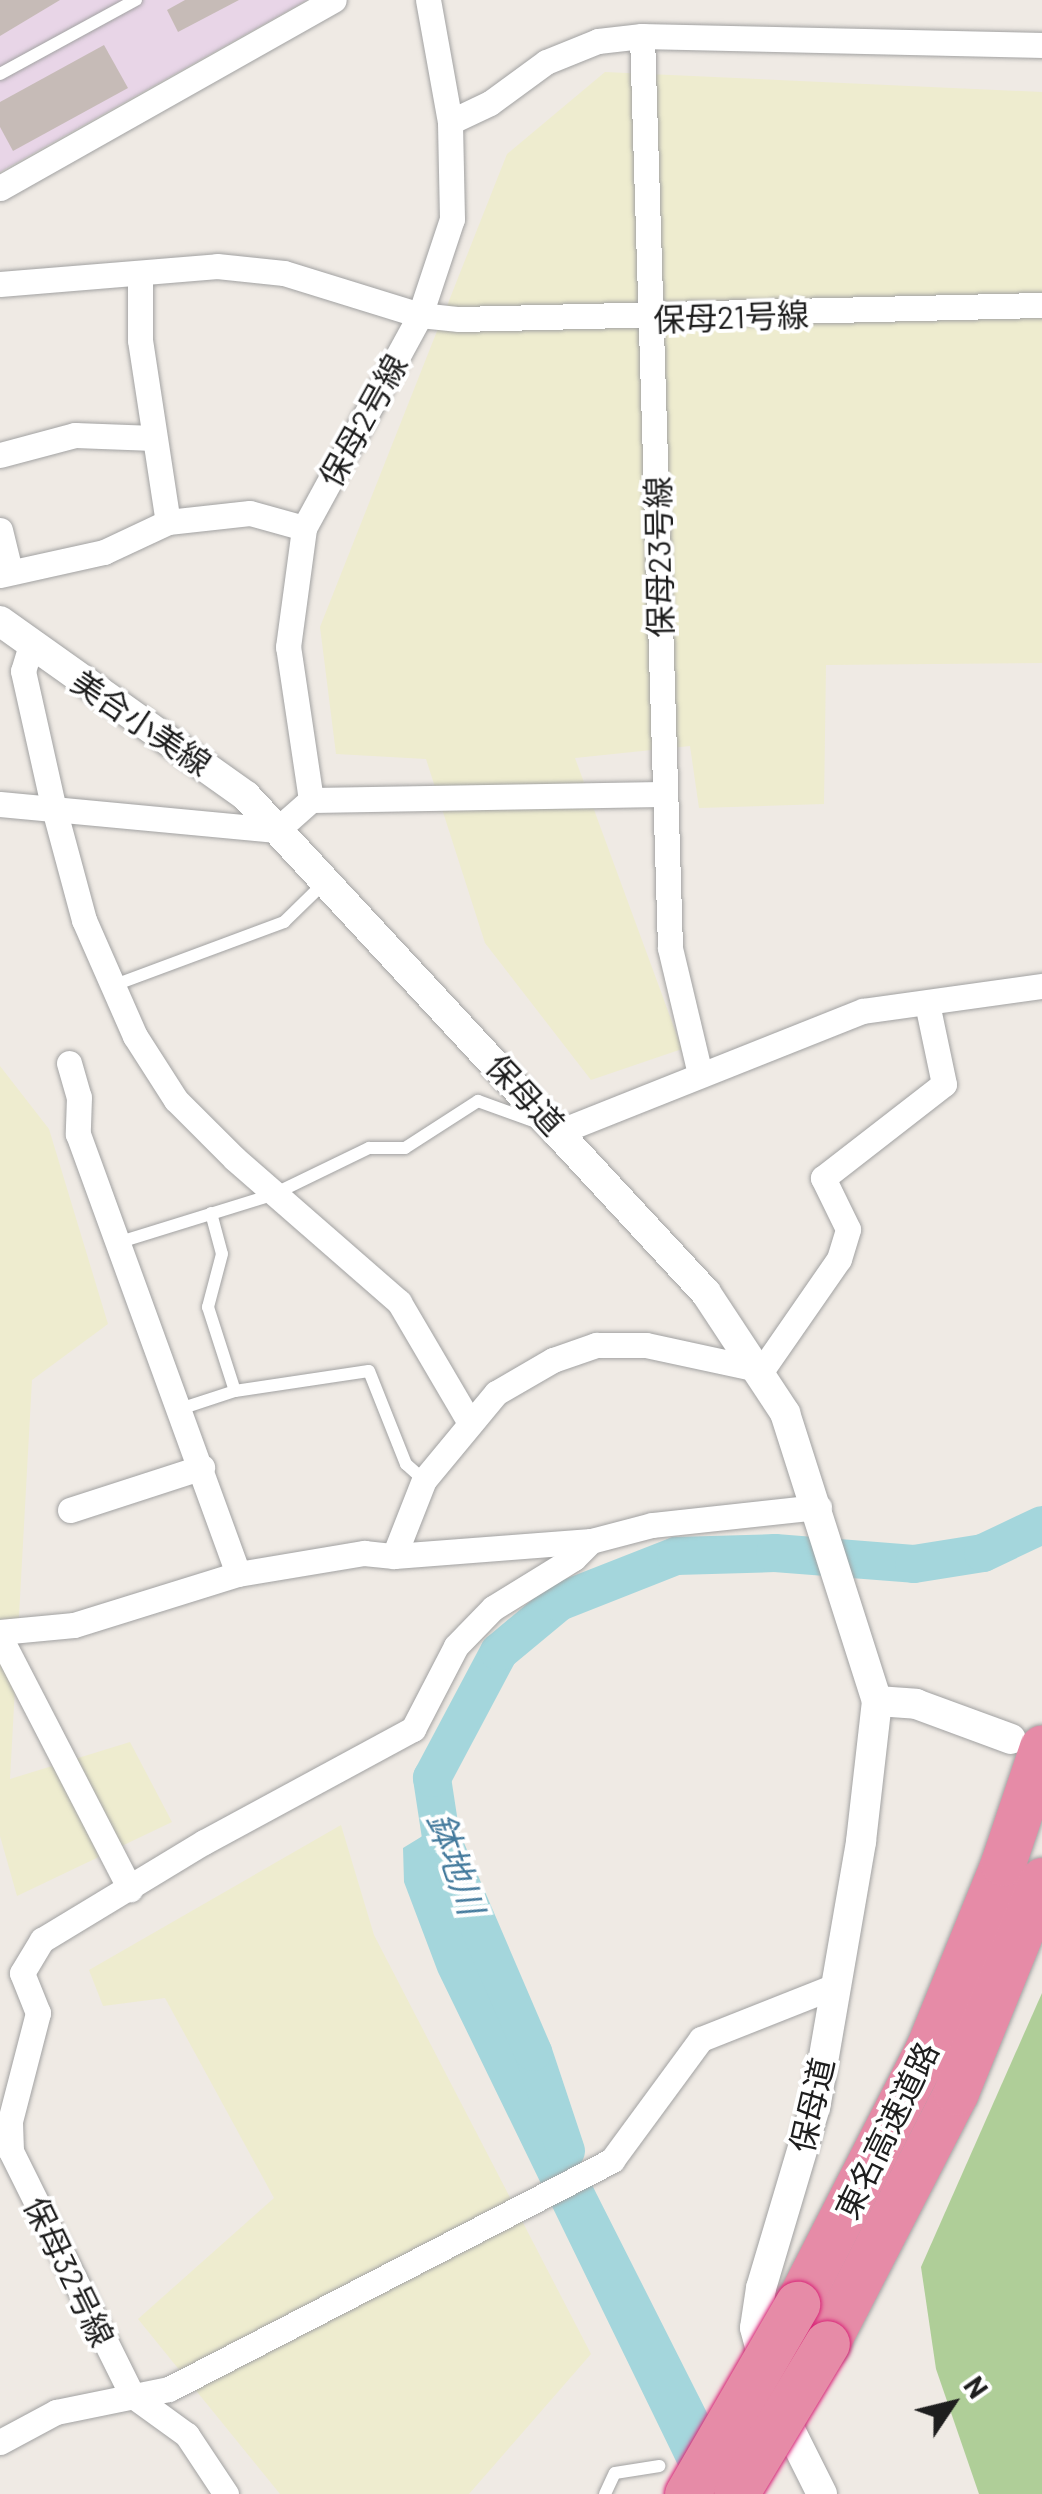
<!DOCTYPE html>
<html>
<head>
<meta charset="utf-8">
<style>
	body { margin:0 }
	#map { position:relative; width:1042px; height:2494px; overflow:hidden; background:#efeae4; font-family:Barlow,"Noto Sans JP",sans-serif }
	div>[style] { position:absolute }
	.industrial>* { inset:0; background:#e8d5e7 }
	.farmland>* { inset:0; background:#eeeccf }
	.forest>* { inset:0; background:#afce98 }
	.water>* { inset:0; background:#a4d6dc }
	.river>* { height:38px; margin:-19px; padding:0 19px; transform-origin:19px; border-radius:19px; background:#a4d6dc }
	.building>* { inset:0; background:#c6bbb7 }
	.roads { filter:drop-shadow(0 0 2px #a2a2a2) drop-shadow(0 0 2px #a2a2a2) }
	.service>* { height:12px; margin:-6px; padding:0 6px; transform-origin:6px; border-radius:6px; background:#fff }
	.minor>* { height:25px; margin:-12.5px; padding:0 12.5px; transform-origin:12.5px; border-radius:12.5px; background:#fff }
	.tertiary>* { height:30px; margin:-15px; padding:0 15px; transform-origin:15px; border-radius:15px; background:#fff }
	.motorway>* { height:45px; margin:-22.5px; padding:0 22.5px; transform-origin:22.5px; border-radius:22.5px; background:#e68ba7 }
	.bridges { filter:drop-shadow(0 0 2px #d82578) drop-shadow(0 0 2px #d82578) }
	.motorway-bridge>* { height:45px; margin:-22.5px; padding:0 22.5px; transform-origin:22.5px; border-radius:22.5px; background:#e68ba7 }
	span { translate:-50% -50%; white-space:nowrap; text-align:center; line-height:1.15; -webkit-text-stroke:8px #fff; paint-order:stroke }
	.street-label { font-size:32px; color:#1e1e1e }
	.water-label { font-size:35px; color:#457b9d; font-style:italic }
	.north { position:absolute; left:902px; top:2354px; width:100px; height:100px; -webkit-text-stroke:8px #fff; paint-order:stroke; rotate:55deg; font-size:28px; font-weight:700; line-height:40px; text-align:center; color:#1e1e1e }
	.north::after { content:''; display:block; margin:auto; width:35px; height:45px; background:#1e1e1e; clip-path:polygon(50% 0,100% 100%,50% 72%,0 100%) }
</style>
</head>
<body>
<div id="map">
	<div class="industrial">
		<div style="clip-path:polygon(0 0,307px 0,0 172px)"></div>
	</div>
	<div class="farmland">
		<div style="clip-path:polygon(605px 72px,1042px 92px,1042px 663px,826px 665px,824px 804px,699px 808px,690px 746px,575px 758px,682px 1049px,591px 1080px,485px 943px,426px 759px,336px 754px,320px 627px,507px 154px)"></div>
		<div style="clip-path:polygon(0 1066px,49px 1129px,108px 1324px,32px 1380px,10px 1779px,130px 1742px,172px 1822px,17px 1896px,0 1836px)"></div>
		<div style="clip-path:polygon(341px 1825px,374px 1935px,591px 2354px,469px 2494px,280px 2494px,138px 2319px,274px 2198px,165px 1998px,103px 2006px,89px 1970px)"></div>
	</div>
	<div class="forest">
		<div style="clip-path:polygon(1042px 1993px,1042px 2494px,979px 2494px,936px 2369px,921px 2267px)"></div>
	</div>
	<div class="water">
		<div style="clip-path:polygon(447px 1821px,480px 1963px,748px 2494px,692px 2494px,438px 1972px,404px 1882px,403px 1848px)"></div>
	</div>
	<div class="river">
		<div style="left:566px;top:2151px;width:104px;rotate:-108.4deg"></div>
		<div style="left:533px;top:2052px;width:234px;rotate:-113.2deg"></div>
		<div style="left:441px;top:1837px;width:60px;rotate:-98.7deg"></div>
		<div style="left:432px;top:1778px;width:143px;rotate:-62deg"></div>
		<div style="left:499px;top:1652px;width:78px;rotate:-39.8deg"></div>
		<div style="left:559px;top:1602px;width:126px;rotate:-21.5deg"></div>
		<div style="left:676px;top:1556px;width:99px;rotate:-1.7deg"></div>
		<div style="left:775px;top:1553px;width:139px;rotate:4.5deg"></div>
		<div style="left:914px;top:1564px;width:70px;rotate:-9.1deg"></div>
		<div style="left:983px;top:1553px;width:65px;rotate:-25.4deg"></div>
	</div>
	<div class="building">
		<div style="clip-path:polygon(0 0,60px 0,0 36px)"></div>
		<div style="clip-path:polygon(185px 0,239px 0,178px 32px,167px 10px)"></div>
		<div style="clip-path:polygon(104px 45px,128px 88px,13px 151px,0 127px,0 102px)"></div>
	</div>
	<div class="roads">
		<div class="service">
			<div style="left:0;top:74px;width:155px;rotate:-28.6deg"></div>
			<div style="left:112px;top:986px;width:184px;rotate:-20.4deg"></div>
			<div style="left:284px;top:922px;width:56px;rotate:-44.3deg"></div>
			<div style="left:211px;top:1213px;width:42px;rotate:75deg"></div>
			<div style="left:222px;top:1254px;width:55px;rotate:104.8deg"></div>
			<div style="left:208px;top:1307px;width:88px;rotate:72.2deg"></div>
			<div style="left:117px;top:1243px;width:162px;rotate:-17.2deg"></div>
			<div style="left:272px;top:1195px;width:108px;rotate:-25.9deg"></div>
			<div style="left:369px;top:1148px;width:36px"></div>
			<div style="left:405px;top:1148px;width:87px;rotate:-32.8deg"></div>
			<div style="left:478px;top:1101px;width:62px;rotate:19.9deg"></div>
			<div style="left:183px;top:1408px;width:55px;rotate:-18.1deg"></div>
			<div style="left:235px;top:1391px;width:135px;rotate:-8.5deg"></div>
			<div style="left:369px;top:1371px;width:100px;rotate:68.3deg"></div>
			<div style="left:406px;top:1464px;width:24px;rotate:42deg"></div>
			<div style="left:605px;top:2494px;width:23px;rotate:-65deg"></div>
			<div style="left:615px;top:2473px;width:45px;rotate:-9deg"></div>
		</div>
		<div class="minor">
			<div style="left:642px;top:36px;width:912px;rotate:88.24deg"></div>
			<div style="left:670px;top:948px;width:130px;rotate:76.6deg"></div>
			<div style="left:450px;top:122px;width:44px;rotate:-25.4deg"></div>
			<div style="left:490px;top:103px;width:69px;rotate:-36.2deg"></div>
			<div style="left:546px;top:62px;width:56px;rotate:-22deg"></div>
			<div style="left:598px;top:41px;width:44px;rotate:-6.5deg"></div>
			<div style="left:642px;top:36px;width:400px;rotate:1.3deg"></div>
			<div style="left:0;top:188px;width:383px;rotate:-29.4deg"></div>
			<div style="left:140px;top:276px;width:64px;rotate:90deg"></div>
			<div style="left:140px;top:340px;width:184px;rotate:81.3deg"></div>
			<div style="left:168px;top:522px;width:82px;rotate:-6.3deg"></div>
			<div style="left:250px;top:513px;width:56px;rotate:15.5deg"></div>
			<div style="left:0;top:284px;width:218px;rotate:-4.7deg"></div>
			<div style="left:217px;top:266px;width:67px;rotate:6deg"></div>
			<div style="left:284px;top:273px;width:142px;rotate:17.2deg"></div>
			<div style="left:420px;top:315px;width:39px;rotate:6deg"></div>
			<div style="left:459px;top:319px;width:583px;rotate:-1.38deg"></div>
			<div style="left:0;top:455px;width:78px;rotate:-14.9deg"></div>
			<div style="left:75px;top:435px;width:79px;rotate:2.2deg"></div>
			<div style="left:0;top:530px;width:42px;rotate:76.3deg"></div>
			<div style="left:0;top:575px;width:107px;rotate:-12.5deg"></div>
			<div style="left:104px;top:552px;width:71px;rotate:-25.1deg"></div>
			<div style="left:31px;top:645px;width:27px;rotate:107deg"></div>
			<div style="left:23px;top:671px;width:137px;rotate:77.4deg"></div>
			<div style="left:53px;top:805px;width:119px;rotate:74.9deg"></div>
			<div style="left:84px;top:920px;width:127px;rotate:66.3deg"></div>
			<div style="left:135px;top:1036px;width:76px;rotate:57.4deg"></div>
			<div style="left:176px;top:1100px;width:83px;rotate:45deg"></div>
			<div style="left:235px;top:1159px;width:218px;rotate:41.1deg"></div>
			<div style="left:399px;top:1302px;width:140px;rotate:59.6deg"></div>
			<div style="left:311px;top:800px;width:352px;rotate:-1deg"></div>
			<div style="left:0;top:804px;width:278px;rotate:5.4deg"></div>
			<div style="left:277px;top:830px;width:45px;rotate:-41.4deg"></div>
			<div style="left:311px;top:800px;width:155px;rotate:-98.5deg"></div>
			<div style="left:288px;top:647px;width:120px;rotate:-82.3deg"></div>
			<div style="left:304px;top:528px;width:243px;rotate:-61.4deg"></div>
			<div style="left:420px;top:315px;width:101px;rotate:-71.6deg"></div>
			<div style="left:452px;top:219px;width:97px;rotate:-91.2deg"></div>
			<div style="left:450px;top:122px;width:124px;rotate:-100.2deg"></div>
			<div style="left:69px;top:1063px;width:35px;rotate:74deg"></div>
			<div style="left:79px;top:1097px;width:37px;rotate:92deg"></div>
			<div style="left:78px;top:1134px;width:468px;rotate:70deg"></div>
			<div style="left:561px;top:1131px;width:325px;rotate:-21.7deg"></div>
			<div style="left:863px;top:1011px;width:181px;rotate:-8deg"></div>
			<div style="left:70px;top:1510px;width:139px;rotate:-18deg"></div>
			<div style="left:394px;top:1556px;width:198px;rotate:-4.4deg"></div>
			<div style="left:0;top:1632px;width:74px;rotate:-5.4deg"></div>
			<div style="left:74px;top:1625px;width:172px;rotate:-17.3deg"></div>
			<div style="left:238px;top:1574px;width:128px;rotate:-9.5deg"></div>
			<div style="left:364px;top:1553px;width:30px;rotate:6deg"></div>
			<div style="left:394px;top:1556px;width:82px;rotate:-68.5deg"></div>
			<div style="left:424px;top:1480px;width:113px;rotate:-50.4deg"></div>
			<div style="left:496px;top:1393px;width:66px;rotate:-30.1deg"></div>
			<div style="left:553px;top:1360px;width:46px;rotate:-19.2deg"></div>
			<div style="left:596px;top:1345px;width:50px"></div>
			<div style="left:646px;top:1345px;width:119px;rotate:12.2deg"></div>
			<div style="left:762px;top:1370px;width:135px;rotate:-55.3deg"></div>
			<div style="left:839px;top:1259px;width:31px;rotate:-73deg"></div>
			<div style="left:848px;top:1229px;width:57px;rotate:-116.1deg"></div>
			<div style="left:823px;top:1178px;width:153px;rotate:-37.8deg"></div>
			<div style="left:944px;top:1084px;width:83px;rotate:-101.9deg"></div>
			<div style="left:0;top:1637px;width:284px;rotate:62.7deg"></div>
			<div style="left:0;top:2442px;width:64px;rotate:-28.2deg"></div>
			<div style="left:56px;top:2412px;width:115px;rotate:-11.5deg"></div>
			<div style="left:169px;top:2389px;width:499px;rotate:-27.3deg"></div>
			<div style="left:612px;top:2160px;width:150px;rotate:-53.7deg"></div>
			<div style="left:701px;top:2039px;width:144px;rotate:-21.6deg"></div>
			<div style="left:226px;top:2494px;width:71px;rotate:-123.5deg"></div>
			<div style="left:187px;top:2435px;width:68px;rotate:-144deg"></div>
			<div style="left:132px;top:2395px;width:272px;rotate:-116.4deg"></div>
			<div style="left:11px;top:2151px;width:30px;rotate:-92deg"></div>
			<div style="left:10px;top:2121px;width:112px;rotate:-75.5deg"></div>
			<div style="left:38px;top:2013px;width:43px;rotate:-111.8deg"></div>
			<div style="left:22px;top:1973px;width:39px;rotate:-59deg"></div>
			<div style="left:42px;top:1940px;width:189px;rotate:-31.2deg"></div>
			<div style="left:204px;top:1842px;width:238px;rotate:-28.4deg"></div>
			<div style="left:413px;top:1729px;width:93px;rotate:-62.6deg"></div>
			<div style="left:456px;top:1646px;width:53px;rotate:-45.8deg"></div>
			<div style="left:493px;top:1608px;width:95px;rotate:-31.7deg"></div>
			<div style="left:574px;top:1558px;width:24px;rotate:-45deg"></div>
			<div style="left:591px;top:1541px;width:63px;rotate:-14.7deg"></div>
			<div style="left:652px;top:1525px;width:168px;rotate:-6.2deg"></div>
		</div>
		<div class="tertiary">
			<div style="left:0;top:621px;width:302px;rotate:35.4deg"></div>
			<div style="left:246px;top:796px;width:677px;rotate:47.21deg"></div>
			<div style="left:706px;top:1293px;width:144px;rotate:56.6deg"></div>
			<div style="left:785px;top:1413px;width:302px;rotate:72.3deg"></div>
			<div style="left:877px;top:1701px;width:142px;rotate:96.5deg"></div>
			<div style="left:861px;top:1842px;width:269px;rotate:99.8deg"></div>
			<div style="left:815px;top:2107px;width:189px;rotate:106.6deg"></div>
			<div style="left:761px;top:2288px;width:40px;rotate:98.5deg"></div>
			<div style="left:755px;top:2328px;width:73px;rotate:74.8deg"></div>
			<div style="left:774px;top:2398px;width:107px;rotate:63.4deg"></div>
			<div style="left:877px;top:1701px;width:39px;rotate:4deg"></div>
			<div style="left:916px;top:1704px;width:101px;rotate:20.2deg"></div>
		</div>
		<div class="motorway">
			<div style="left:797px;top:2304px;width:288px;rotate:-62.9deg"></div>
			<div style="left:928px;top:2048px;width:200px;rotate:-67.9deg"></div>
			<div style="left:1003px;top:1863px;width:122px;rotate:-71.4deg"></div>
			<div style="left:827px;top:2343px;width:282px;rotate:-62.8deg"></div>
			<div style="left:956px;top:2092px;width:229px;rotate:-67.9deg"></div>
		</div>
	</div>
	<div class="bridges">
		<div class="motorway-bridge">
			<div style="left:687px;top:2494px;width:220px;rotate:-59.9deg"></div>
			<div style="left:736px;top:2494px;width:176px;rotate:-58.9deg"></div>
		</div>
	</div>
	<div class="street-label">
		<span style="left:731px;top:316px;rotate:-2deg">保母21号線</span>
		<span style="left:362px;top:420px;rotate:-61deg">保母2号線</span>
		<span style="left:658px;top:557px;rotate:-91deg">保母23号線</span>
		<span style="left:142px;top:722px;rotate:34deg">美合小美線</span>
		<span style="left:526px;top:1094px;rotate:47deg">保母道</span>
		<span style="left:811px;top:2105px;rotate:-77deg">保母道</span>
		<span style="left:886px;top:2130px;rotate:-64deg">東名高速道路</span>
		<span style="left:70px;top:2271px;rotate:64deg">保母32号線</span>
	</div>
	<div class="water-label">
		<span style="left:457px;top:1863px;rotate:71deg">鉢地川</span>
	</div>
	<div class="north">N</div>
</div>
</body>
</html>
